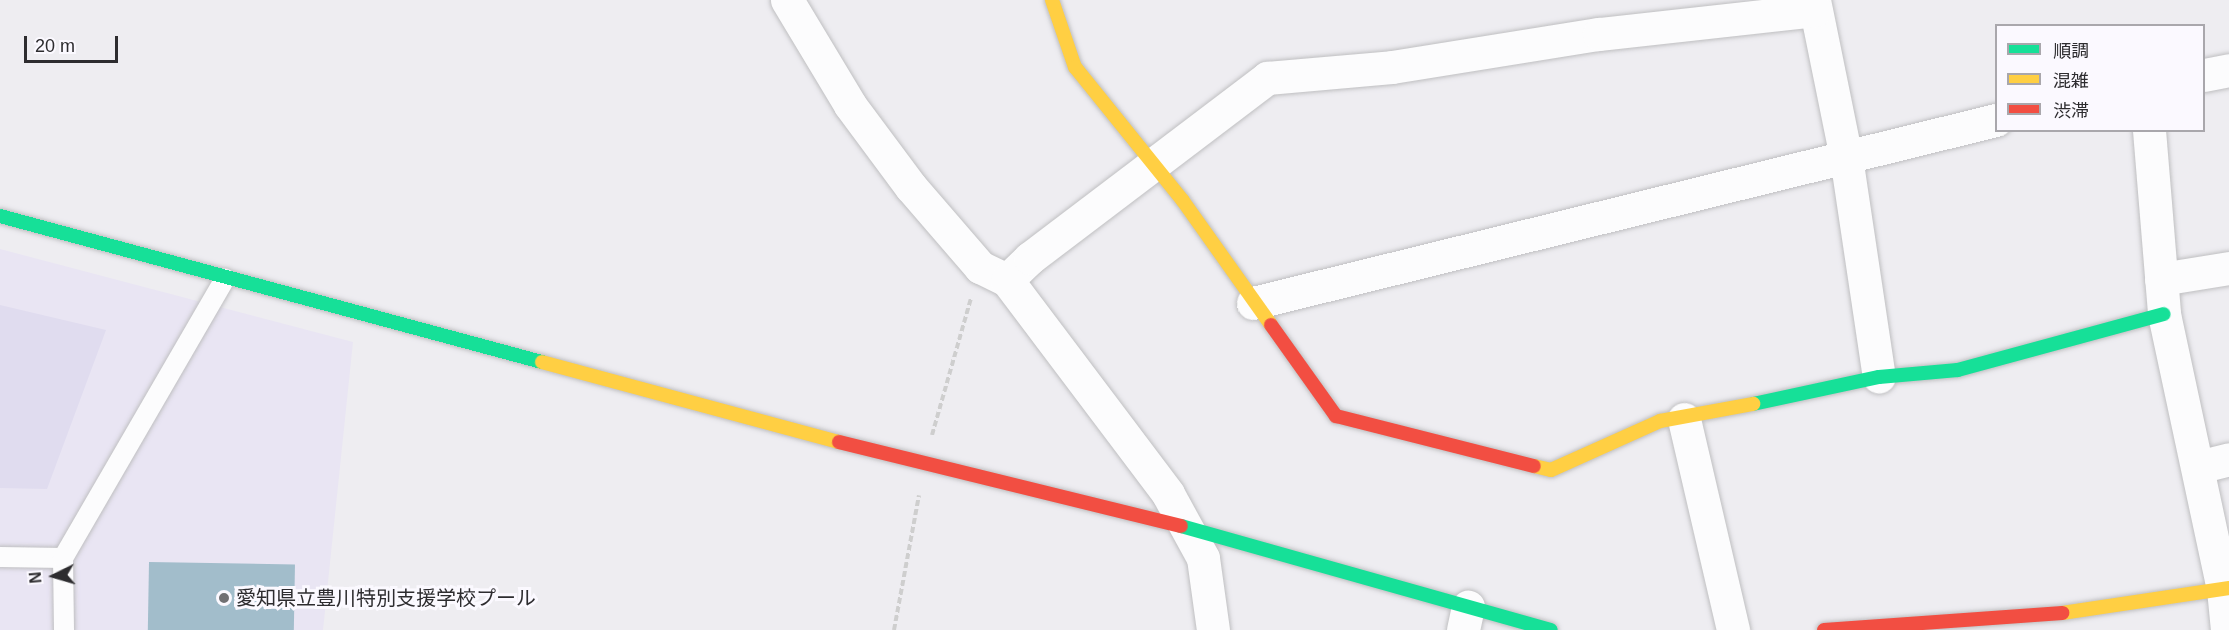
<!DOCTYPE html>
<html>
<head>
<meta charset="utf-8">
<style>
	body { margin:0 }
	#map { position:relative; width:2229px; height:630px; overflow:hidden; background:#eeedf1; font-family:Helvetica,"Noto Sans JP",sans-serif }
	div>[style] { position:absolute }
	.education>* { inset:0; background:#e9e5f3 }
	.green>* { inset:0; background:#e0dcef }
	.water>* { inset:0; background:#a2bdcb; transform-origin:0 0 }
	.path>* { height:4px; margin-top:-2px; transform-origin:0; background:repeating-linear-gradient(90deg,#cecece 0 6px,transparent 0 9px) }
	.roads { filter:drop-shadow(0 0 2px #bfbfc1) drop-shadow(0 0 2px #bfbfc1) }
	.lane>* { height:20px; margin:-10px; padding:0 10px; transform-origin:10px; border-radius:10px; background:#fcfcfd }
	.street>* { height:33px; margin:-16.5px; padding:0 16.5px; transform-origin:16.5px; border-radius:16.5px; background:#fcfcfd }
	.fast>* { height:14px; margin:-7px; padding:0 7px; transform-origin:7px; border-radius:7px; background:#16e098 }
	.slow>* { height:14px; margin:-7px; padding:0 7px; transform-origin:7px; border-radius:7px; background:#ffcf43 }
	.jam>* { height:14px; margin:-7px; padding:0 7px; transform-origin:7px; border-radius:7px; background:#f24e42 }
	.dots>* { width:16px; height:16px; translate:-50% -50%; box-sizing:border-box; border:3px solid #fbf9ff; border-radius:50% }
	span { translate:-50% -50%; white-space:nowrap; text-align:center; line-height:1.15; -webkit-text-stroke:6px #fbf9ff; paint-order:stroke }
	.poi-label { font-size:20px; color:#2d2c2f }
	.left { translate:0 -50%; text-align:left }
	.legend { position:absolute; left:1995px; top:24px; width:210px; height:108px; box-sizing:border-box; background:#fbf9ff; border:2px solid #a9a7ac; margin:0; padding:8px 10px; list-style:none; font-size:18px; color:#2d2c2f }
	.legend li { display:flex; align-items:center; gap:12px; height:30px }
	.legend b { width:30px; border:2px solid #a9a7ac }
	.north { position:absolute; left:24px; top:546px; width:60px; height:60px; -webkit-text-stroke:4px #fbf9ff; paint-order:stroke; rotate:265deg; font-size:16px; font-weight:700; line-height:24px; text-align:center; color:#2d2c2f }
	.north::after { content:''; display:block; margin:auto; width:21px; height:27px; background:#2d2c2f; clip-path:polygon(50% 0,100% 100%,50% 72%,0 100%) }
	.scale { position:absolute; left:24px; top:36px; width:94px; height:27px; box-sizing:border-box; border:3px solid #2d2c2f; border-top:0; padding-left:8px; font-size:18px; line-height:21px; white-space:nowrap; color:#2d2c2f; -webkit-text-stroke:4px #fbf9ff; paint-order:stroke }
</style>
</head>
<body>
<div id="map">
	<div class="education">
		<div style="clip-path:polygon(0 249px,353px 342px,323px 630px,0 630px)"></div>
	</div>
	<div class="green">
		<div style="clip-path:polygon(0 305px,106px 330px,47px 489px,0 488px)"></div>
	</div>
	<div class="water">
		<div style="left:149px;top:562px;width:146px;height:68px;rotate:1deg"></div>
	</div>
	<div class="path">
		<div style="left:932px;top:435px;width:142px;rotate:-74.1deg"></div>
		<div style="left:894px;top:630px;width:137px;rotate:-79.5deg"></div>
	</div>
	<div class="roads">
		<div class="lane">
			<div style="left:0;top:557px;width:63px;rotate:0.9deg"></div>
			<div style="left:64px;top:630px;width:72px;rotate:-90.8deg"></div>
			<div style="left:63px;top:558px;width:323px;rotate:-59.9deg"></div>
		</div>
		<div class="street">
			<div style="left:787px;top:0;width:122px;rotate:59deg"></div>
			<div style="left:850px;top:105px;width:102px;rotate:53.4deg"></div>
			<div style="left:911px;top:187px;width:106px;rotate:49.2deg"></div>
			<div style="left:980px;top:267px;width:30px;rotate:26deg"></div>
			<div style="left:1007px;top:280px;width:268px;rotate:53deg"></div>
			<div style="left:1168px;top:494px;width:73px;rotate:61.3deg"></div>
			<div style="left:1203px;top:558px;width:73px;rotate:82.1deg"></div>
			<div style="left:1814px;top:0;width:160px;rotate:78.5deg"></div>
			<div style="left:1846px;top:157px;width:222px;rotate:81.5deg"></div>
			<div style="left:2204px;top:75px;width:25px;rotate:-11deg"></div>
			<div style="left:2149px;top:130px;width:185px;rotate:85.3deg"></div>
			<div style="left:2164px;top:314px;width:281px;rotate:77.9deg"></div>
			<div style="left:2223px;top:589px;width:41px;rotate:84.4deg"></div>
			<div style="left:2161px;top:279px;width:69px;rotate:-9.2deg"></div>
			<div style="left:1007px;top:280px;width:32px;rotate:-44deg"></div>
			<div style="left:1030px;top:258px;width:298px;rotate:-37.2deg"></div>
			<div style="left:1267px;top:78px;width:125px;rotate:-5deg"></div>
			<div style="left:1392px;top:67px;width:210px;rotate:-9.1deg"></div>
			<div style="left:1599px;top:34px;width:217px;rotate:-6.3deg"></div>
			<div style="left:1253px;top:303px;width:765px;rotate:-13.84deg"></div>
			<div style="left:1684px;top:419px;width:217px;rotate:76.9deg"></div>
			<div style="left:2198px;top:467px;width:32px;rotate:-14deg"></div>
			<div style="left:1463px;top:630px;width:24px;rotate:-78deg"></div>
		</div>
		<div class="fast">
			<div style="left:0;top:216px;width:561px;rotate:15.08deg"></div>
			<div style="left:1753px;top:404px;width:129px;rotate:-12.1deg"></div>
			<div style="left:1879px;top:377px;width:79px;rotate:-5.1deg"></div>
			<div style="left:1958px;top:370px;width:213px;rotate:-15.2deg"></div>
			<div style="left:1181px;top:526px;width:384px;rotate:15.7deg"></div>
		</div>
		<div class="slow">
			<div style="left:1052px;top:0;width:71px;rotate:71.1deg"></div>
			<div style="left:1075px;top:67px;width:172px;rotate:51.1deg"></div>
			<div style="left:1183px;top:201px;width:152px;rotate:54.6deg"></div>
			<div style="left:542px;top:362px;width:308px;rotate:15.1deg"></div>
			<div style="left:1534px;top:466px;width:17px;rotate:13deg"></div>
			<div style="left:1551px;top:470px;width:120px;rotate:-24.2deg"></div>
			<div style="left:1660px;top:421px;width:95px;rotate:-10.4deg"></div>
			<div style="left:2062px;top:613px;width:169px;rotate:-8.5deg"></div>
		</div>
		<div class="jam">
			<div style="left:1271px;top:325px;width:112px;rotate:54.5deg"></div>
			<div style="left:1336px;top:416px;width:204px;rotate:14.2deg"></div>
			<div style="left:839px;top:442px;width:352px;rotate:13.8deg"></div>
			<div style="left:1824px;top:630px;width:239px;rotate:-4.1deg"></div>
		</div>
	</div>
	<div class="dots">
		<div style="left:224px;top:598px;background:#717073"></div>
	</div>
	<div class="poi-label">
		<span class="left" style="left:236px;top:598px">愛知県立豊川特別支援学校プール</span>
	</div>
	<ul class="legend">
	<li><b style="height:8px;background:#16e098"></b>順調</li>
	<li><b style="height:8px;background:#ffcf43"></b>混雑</li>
	<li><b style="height:8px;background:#f24e42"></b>渋滞</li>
	</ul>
	<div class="north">N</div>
	<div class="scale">20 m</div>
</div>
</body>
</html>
